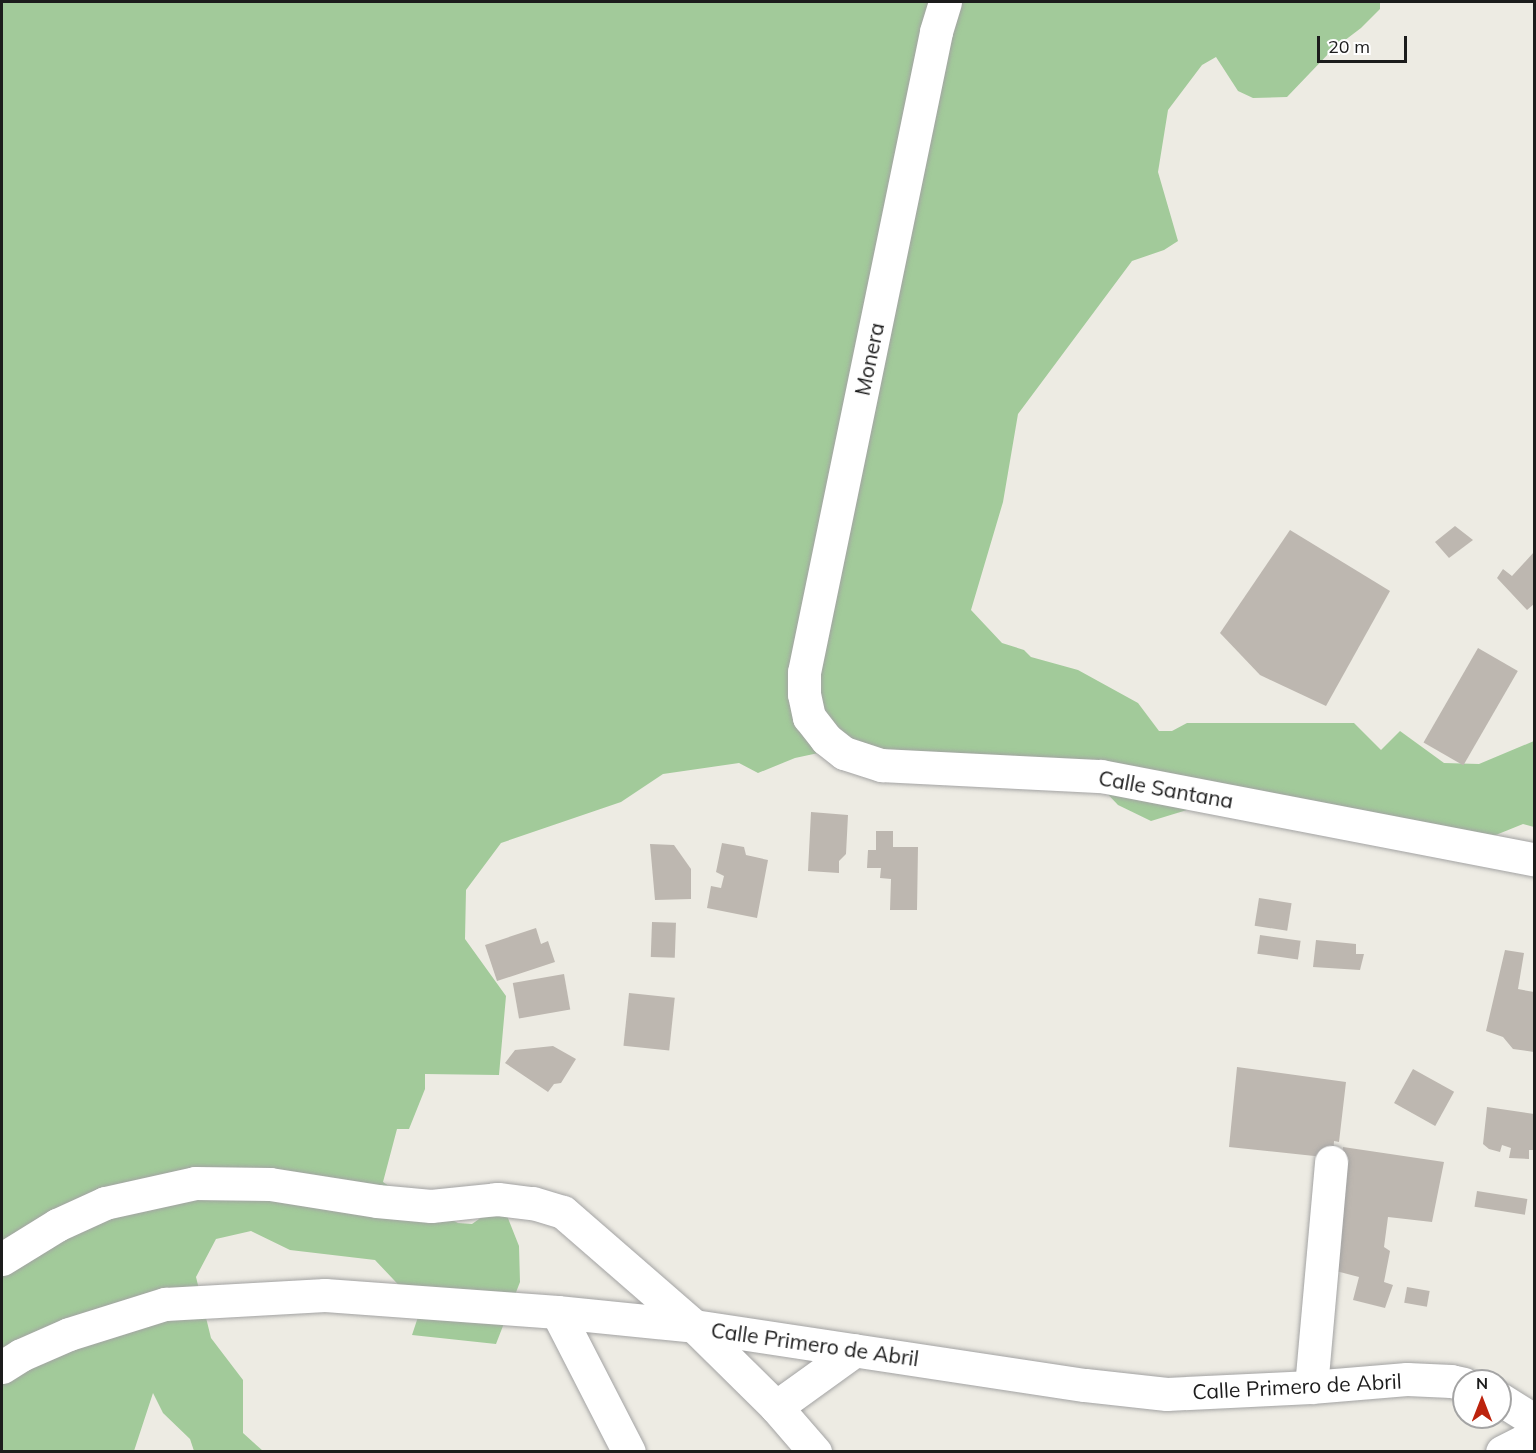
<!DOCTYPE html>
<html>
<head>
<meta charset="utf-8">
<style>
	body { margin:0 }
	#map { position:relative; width:1536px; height:1453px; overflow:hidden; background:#edebe3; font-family:Mulish,sans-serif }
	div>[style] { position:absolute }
	.forest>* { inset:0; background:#a2ca9a }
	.building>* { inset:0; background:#bdb7b0; transform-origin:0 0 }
	.roads { filter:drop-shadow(0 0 2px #a3a3a3) drop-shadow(0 0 2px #a3a3a3) }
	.street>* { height:33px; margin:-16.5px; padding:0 16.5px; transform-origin:16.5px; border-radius:16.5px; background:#fff }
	span { translate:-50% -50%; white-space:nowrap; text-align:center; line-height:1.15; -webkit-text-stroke:4.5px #fff; paint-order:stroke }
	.street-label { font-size:21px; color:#1c1c1c }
	.frame { position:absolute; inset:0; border:3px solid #1c1c1c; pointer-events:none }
	.north { position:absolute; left:1452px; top:1369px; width:60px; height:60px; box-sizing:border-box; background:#fff; border:2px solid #a4a4a4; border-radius:50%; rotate:0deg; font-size:16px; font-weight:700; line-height:24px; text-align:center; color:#1c1c1c }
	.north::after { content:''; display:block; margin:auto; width:21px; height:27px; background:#bc230d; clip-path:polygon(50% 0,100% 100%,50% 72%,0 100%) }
	.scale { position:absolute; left:1317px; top:36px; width:90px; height:27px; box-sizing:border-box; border:3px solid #1c1c1c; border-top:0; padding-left:8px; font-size:18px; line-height:21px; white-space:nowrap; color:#1c1c1c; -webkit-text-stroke:4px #fff; paint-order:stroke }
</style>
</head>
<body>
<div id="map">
	<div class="forest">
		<div style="clip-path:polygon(2px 2px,1380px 2px,1380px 9px,1361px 28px,1332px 50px,1287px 97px,1253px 98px,1238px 91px,1216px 57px,1202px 65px,1168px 110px,1158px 172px,1178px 241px,1164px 250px,1132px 261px,1018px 414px,1003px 502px,971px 610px,1002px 643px,1024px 650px,1031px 657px,1078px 670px,1138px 703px,1159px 731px,1172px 731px,1187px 723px,1354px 723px,1381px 750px,1400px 731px,1444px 763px,1479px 764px,1534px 741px,1534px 827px,1523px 824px,1481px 841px,1213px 802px,1151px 821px,1118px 805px,1100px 786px,903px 758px,865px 743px,795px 758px,758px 773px,739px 763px,663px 774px,621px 802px,501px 843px,466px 890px,465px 939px,506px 996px,499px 1075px,425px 1074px,425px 1089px,409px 1129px,397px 1129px,383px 1182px,405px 1197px,458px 1223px,472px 1224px,502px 1203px,519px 1246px,520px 1282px,496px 1344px,412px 1335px,418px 1317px,411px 1298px,375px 1260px,290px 1250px,251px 1231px,216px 1239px,196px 1277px,211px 1338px,243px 1380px,243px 1433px,263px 1451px,194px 1451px,190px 1439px,163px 1413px,153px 1393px,134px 1451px,2px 1452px)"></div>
	</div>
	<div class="building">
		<div style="clip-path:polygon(1455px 526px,1473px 540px,1449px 558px,1435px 542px)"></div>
		<div style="clip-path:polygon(1290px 530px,1390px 591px,1326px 706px,1260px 675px,1220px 633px)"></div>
		<div style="clip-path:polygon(1534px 552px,1534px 604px,1527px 610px,1497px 578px,1503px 569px,1512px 576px)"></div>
		<div style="left:1478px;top:648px;width:46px;height:109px;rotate:30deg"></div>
		<div style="clip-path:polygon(811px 812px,848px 815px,846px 854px,839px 861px,839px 873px,808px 871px)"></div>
		<div style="clip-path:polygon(876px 831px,893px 831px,893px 847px,918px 847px,917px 910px,890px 910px,891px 879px,880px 878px,881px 868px,867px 868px,868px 850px,876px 850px)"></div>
		<div style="clip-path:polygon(722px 843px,744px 847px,746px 855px,768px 860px,757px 918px,707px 908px,711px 886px,721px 888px,724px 876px,716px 872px)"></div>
		<div style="clip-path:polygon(650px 844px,674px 845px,691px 869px,691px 899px,655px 900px)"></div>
		<div style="left:1259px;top:898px;width:33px;height:28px;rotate:9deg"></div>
		<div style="left:652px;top:922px;width:24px;height:35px;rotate:2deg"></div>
		<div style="clip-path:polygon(536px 928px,541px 944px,548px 941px,555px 962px,497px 981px,485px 945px)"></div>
		<div style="left:1260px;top:935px;width:41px;height:19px;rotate:8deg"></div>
		<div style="clip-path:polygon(1316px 940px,1356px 944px,1356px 954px,1364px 954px,1360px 970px,1313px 967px)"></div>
		<div style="clip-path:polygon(1505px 950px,1524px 953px,1518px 989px,1534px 992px,1534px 1052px,1513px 1049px,1503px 1037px,1486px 1031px)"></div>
		<div style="left:564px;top:974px;width:36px;height:52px;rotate:80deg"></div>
		<div style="left:629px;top:993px;width:46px;height:53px;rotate:6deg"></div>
		<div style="clip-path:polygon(553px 1046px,576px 1059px,561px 1083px,554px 1084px,548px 1092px,505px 1063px,515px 1050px)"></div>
		<div style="clip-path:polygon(1237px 1067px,1346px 1082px,1339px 1142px,1334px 1141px,1333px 1158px,1229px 1147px)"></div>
		<div style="left:1413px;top:1069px;width:47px;height:39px;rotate:29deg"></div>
		<div style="clip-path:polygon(1487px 1107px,1534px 1114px,1534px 1150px,1529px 1150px,1529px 1159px,1509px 1158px,1511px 1148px,1502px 1145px,1500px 1152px,1489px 1149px,1483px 1144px)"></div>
		<div style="clip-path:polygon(1343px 1147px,1444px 1162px,1432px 1222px,1388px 1217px,1384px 1247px,1390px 1251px,1384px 1282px,1393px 1285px,1385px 1308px,1353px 1300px,1359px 1277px,1336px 1271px,1344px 1211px,1336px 1209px)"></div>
		<div style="left:1477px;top:1191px;width:51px;height:16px;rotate:9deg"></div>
		<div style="left:1407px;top:1287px;width:23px;height:16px;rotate:10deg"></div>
	</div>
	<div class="roads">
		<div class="street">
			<div style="left:945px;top:2px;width:31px;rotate:107deg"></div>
			<div style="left:936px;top:32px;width:653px;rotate:101.65deg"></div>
			<div style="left:804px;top:672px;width:22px;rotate:90deg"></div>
			<div style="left:804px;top:694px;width:24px;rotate:78deg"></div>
			<div style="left:809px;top:717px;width:28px;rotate:52deg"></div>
			<div style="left:826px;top:739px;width:23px;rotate:38deg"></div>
			<div style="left:844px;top:753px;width:40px;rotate:18deg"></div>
			<div style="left:882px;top:765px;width:219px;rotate:2.9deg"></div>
			<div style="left:1101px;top:776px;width:441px;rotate:10.9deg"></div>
			<div style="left:2px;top:1259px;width:65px;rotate:-31.7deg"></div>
			<div style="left:57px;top:1225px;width:53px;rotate:-24.6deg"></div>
			<div style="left:105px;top:1203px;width:92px;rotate:-12.5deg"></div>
			<div style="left:195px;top:1183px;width:75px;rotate:0.8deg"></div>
			<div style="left:270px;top:1184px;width:108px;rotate:9deg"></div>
			<div style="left:377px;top:1201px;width:54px;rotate:5.3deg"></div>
			<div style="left:431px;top:1206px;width:67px;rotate:-6deg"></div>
			<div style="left:498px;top:1199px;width:35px;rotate:7deg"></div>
			<div style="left:533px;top:1203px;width:31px;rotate:17deg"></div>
			<div style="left:563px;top:1212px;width:174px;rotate:41deg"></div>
			<div style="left:694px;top:1326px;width:115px;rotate:44.6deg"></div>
			<div style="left:776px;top:1407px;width:60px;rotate:49.1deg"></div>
			<div style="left:557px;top:1312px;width:157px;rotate:62.8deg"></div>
			<div style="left:2px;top:1367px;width:22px;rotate:-32deg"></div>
			<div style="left:21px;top:1355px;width:52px;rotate:-23.6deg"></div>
			<div style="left:69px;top:1334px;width:101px;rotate:-17.4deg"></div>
			<div style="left:165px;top:1304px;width:160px;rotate:-3.2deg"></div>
			<div style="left:325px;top:1295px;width:233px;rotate:4.2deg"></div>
			<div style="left:557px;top:1312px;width:138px;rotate:5.8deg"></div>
			<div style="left:694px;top:1326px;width:395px;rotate:8.6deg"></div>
			<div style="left:1085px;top:1385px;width:82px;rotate:6.3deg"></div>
			<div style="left:1167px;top:1394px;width:144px;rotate:-2.8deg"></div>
			<div style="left:1311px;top:1387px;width:96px;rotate:-4.8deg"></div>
			<div style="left:1407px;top:1379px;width:44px;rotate:2.6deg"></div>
			<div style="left:1451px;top:1381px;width:13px;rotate:13deg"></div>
			<div style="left:1311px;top:1387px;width:226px;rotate:-84.9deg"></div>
			<div style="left:1500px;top:1399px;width:40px;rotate:32deg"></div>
			<div style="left:776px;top:1407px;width:97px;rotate:-35.8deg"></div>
			<div style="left:1502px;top:1452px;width:36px;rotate:-27deg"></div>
		</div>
	</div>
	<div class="street-label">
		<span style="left:869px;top:359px;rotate:-78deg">Monera</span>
		<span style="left:1166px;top:789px;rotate:10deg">Calle Santana</span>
		<span style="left:815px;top:1344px;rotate:8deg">Calle Primero de Abril</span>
		<span style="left:1297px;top:1386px;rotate:-3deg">Calle Primero de Abril</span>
	</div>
	<div class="frame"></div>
	<div class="north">N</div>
	<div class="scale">20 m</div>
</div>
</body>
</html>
